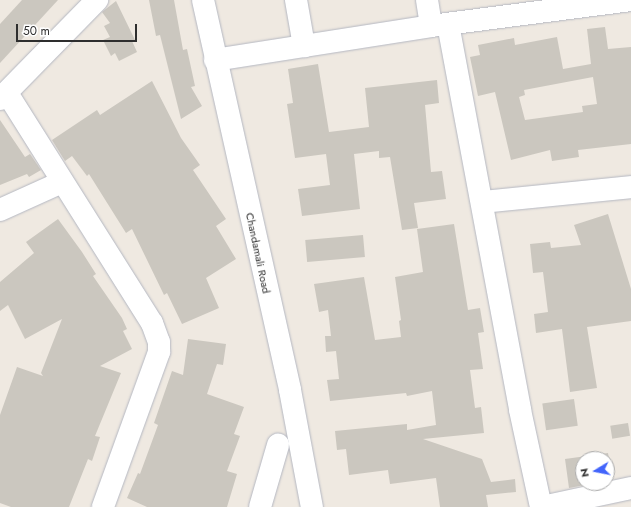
<!DOCTYPE html>
<html>
<head>
<meta charset="utf-8">
<style>
	body { margin:0 }
	#map { position:relative; width:631px; height:507px; overflow:hidden; background:#efe9e1; font-family:Jost,sans-serif }
	div>[style] { position:absolute }
	.building>* { inset:0; background:#cbc7bf; transform-origin:0 0 }
	.roads { filter:drop-shadow(0 0 1px #b4b7c1) drop-shadow(0 0 1px #b4b7c1) }
	.minor>* { height:22px; margin:-11px; padding:0 11px; transform-origin:11px; border-radius:11px; background:#fff }
	span { translate:-50% -50%; white-space:nowrap; text-align:center; line-height:1.15; -webkit-text-stroke:3.5px #fff; paint-order:stroke }
	.street-label { font-size:11px; color:#2e2e2e }
	.north { position:absolute; left:575px; top:451px; width:40px; height:40px; box-sizing:border-box; background:#fff; border:1px solid #ababab; border-radius:50%; rotate:260deg; font-size:11px; font-weight:700; line-height:16px; text-align:center; color:#2e2e2e }
	.north::after { content:''; display:block; margin:auto; width:14px; height:18px; background:#4264fb; clip-path:polygon(50% 0,100% 100%,50% 72%,0 100%) }
	.scale { position:absolute; left:16px; top:24px; width:121px; height:18px; box-sizing:border-box; border:2px solid #2e2e2e; border-top:0; padding-left:5px; font-size:12px; line-height:14px; white-space:nowrap; color:#2e2e2e; -webkit-text-stroke:3px #fff; paint-order:stroke }
</style>
</head>
<body>
<div id="map">
	<div class="building">
		<div style="clip-path:polygon(22px 0,58px 0,0 63px,0 24px)"></div>
		<div style="clip-path:polygon(149px 0,174px 0,183px 50px,187px 49px,195px 86px,191px 87px,202px 106px,181px 119px,160px 35px,156px 36px)"></div>
		<div style="clip-path:polygon(116px 1px,135px 40px,132px 41px,137px 52px,119px 61px,115px 53px,111px 56px,103px 40px,110px 37px,104px 26px,110px 23px,102px 12px)"></div>
		<div style="clip-path:polygon(evenodd,605px 27px,608px 49px,631px 47px,631px 144px,578px 150px,579px 157px,552px 161px,550px 150px,511px 160px,495px 92px,478px 96px,470px 57px,480px 55px,478px 45px,514px 38px,515px 45px,557px 37px,563px 69px,591px 64px,587px 29px,605px 27px,593px 77px,597px 104px,582px 106px,583px 112px,525px 120px,519px 97px,525px 95px,524px 90px,593px 77px)"></div>
		<div style="clip-path:polygon(318px 64px,329px 132px,369px 127px,365px 88px,437px 80px,439px 103px,425px 105px,431px 172px,442px 171px,446px 199px,414px 203px,418px 228px,402px 230px,390px 157px,379px 158px,379px 151px,354px 154px,360px 209px,302px 216px,298px 189px,330px 185px,326px 154px,295px 158px,287px 104px,293px 103px,288px 69px)"></div>
		<div style="clip-path:polygon(152px 81px,181px 138px,200px 165px,193px 170px,226px 219px,216px 226px,236px 259px,206px 278px,219px 308px,182px 324px,167px 293px,164px 295px,132px 229px,126px 233px,89px 174px,87px 176px,72px 156px,65px 161px,52px 140px,97px 110px,100px 115px)"></div>
		<div style="clip-path:polygon(0 120px,25px 157px,30px 154px,41px 170px,29px 177px,27px 174px,0 185px)"></div>
		<div style="clip-path:polygon(608px 214px,631px 289px,631px 321px,587px 327px,597px 388px,570px 392px,562px 329px,536px 333px,534px 314px,548px 312px,543px 272px,533px 273px,530px 244px,550px 242px,551px 248px,581px 245px,574px 225px)"></div>
		<div style="clip-path:polygon(58px 219px,82px 252px,96px 274px,93px 276px,122px 318px,127px 329px,123px 331px,132px 349px,100px 366px,121px 373px,95px 436px,100px 437px,92px 461px,88px 459px,69px 507px,11px 507px,0 503px,0 415px,17px 367px,43px 376px,41px 373px,62px 319px,25px 339px,8px 305px,0 311px,0 282px,34px 253px,26px 242px)"></div>
		<div style="clip-path:polygon(454px 224px,468px 310px,480px 308px,484px 332px,478px 333px,483px 369px,470px 370px,475px 408px,481px 407px,484px 433px,423px 439px,482px 459px,491px 482px,515px 479px,516px 492px,486px 495px,488px 507px,440px 507px,436px 478px,390px 484px,388px 470px,349px 475px,346px 449px,337px 450px,335px 431px,407px 424px,407px 430px,436px 425px,432px 391px,407px 396px,406px 393px,330px 401px,327px 380px,339px 379px,336px 351px,326px 352px,325px 336px,331px 336px,328px 310px,319px 312px,314px 284px,364px 277px,375px 340px,401px 337px,399px 321px,401px 320px,395px 277px,423px 272px,417px 229px)"></div>
		<div style="left:363px;top:235px;width:22px;height:58px;rotate:85deg"></div>
		<div style="clip-path:polygon(188px 339px,226px 344px,223px 365px,217px 364px,207px 394px,244px 407px,234px 434px,240px 436px,227px 471px,237px 474px,227px 507px,147px 507px,127px 498px,138px 473px,140px 474px,158px 425px,154px 423px,172px 371px,183px 375px)"></div>
		<div style="left:574px;top:399px;width:27px;height:32px;rotate:82deg"></div>
		<div style="left:628px;top:423px;width:13px;height:18px;rotate:81deg"></div>
		<div style="clip-path:polygon(608px 453px,612px 479px,607px 480px,607px 459px,583px 459px,583px 483px,595px 483px,569px 488px,565px 459px)"></div>
	</div>
	<div class="roads">
		<div class="minor">
			<div style="left:203px;top:0;width:400px;rotate:77.4deg"></div>
			<div style="left:290px;top:390px;width:119px;rotate:79.4deg"></div>
			<div style="left:296px;top:0;width:47px;rotate:80.1deg"></div>
			<div style="left:427px;top:0;width:26px;rotate:81deg"></div>
			<div style="left:448px;top:24px;width:393px;rotate:79.4deg"></div>
			<div style="left:520px;top:410px;width:99px;rotate:77.8deg"></div>
			<div style="left:215px;top:60px;width:219px;rotate:-8.9deg"></div>
			<div style="left:431px;top:26px;width:202px;rotate:-7.4deg"></div>
			<div style="left:7px;top:93px;width:272px;rotate:57.8deg"></div>
			<div style="left:152px;top:323px;width:20px;rotate:70deg"></div>
			<div style="left:159px;top:342px;width:10px;rotate:90deg"></div>
			<div style="left:159px;top:352px;width:165px;rotate:109.9deg"></div>
			<div style="left:0;top:99px;width:139px;rotate:-45.6deg"></div>
			<div style="left:482px;top:202px;width:150px;rotate:-5.7deg"></div>
			<div style="left:0;top:210px;width:68px;rotate:-24.3deg"></div>
			<div style="left:260px;top:507px;width:65px;rotate:-73.8deg"></div>
			<div style="left:542px;top:507px;width:91px;rotate:-12.1deg"></div>
		</div>
	</div>
	<div class="street-label">
		<span style="left:258px;top:253px;rotate:78deg">Chandamali Road</span>
	</div>
	<div class="north">N</div>
	<div class="scale">50 m</div>
</div>
</body>
</html>
